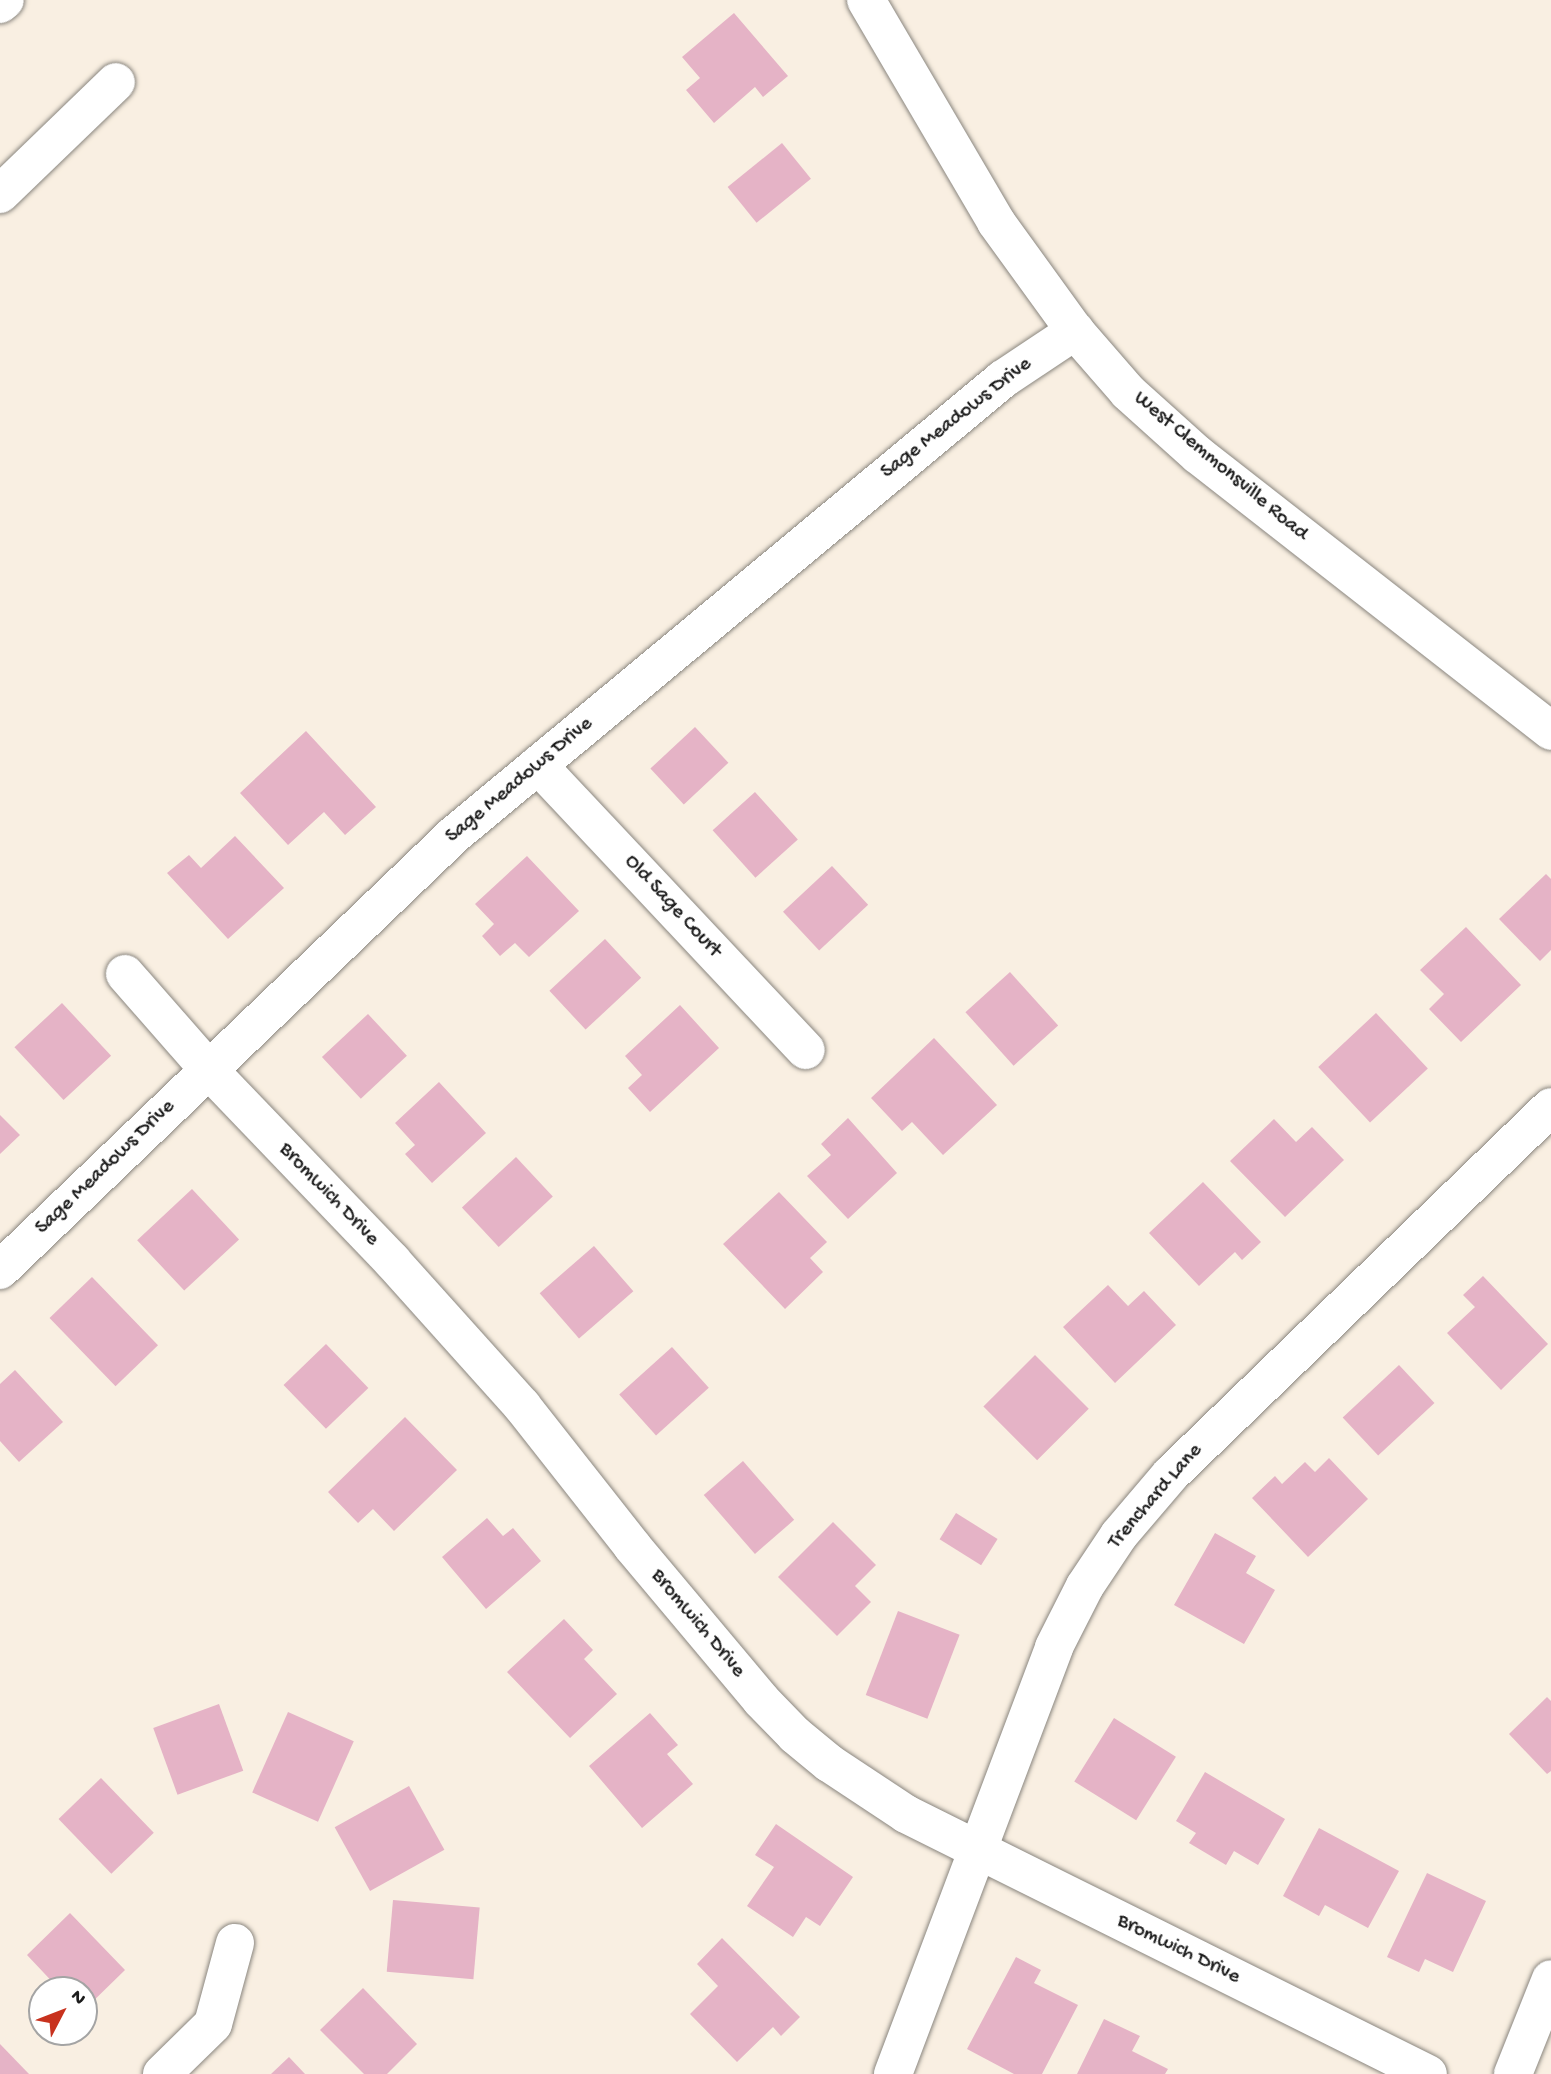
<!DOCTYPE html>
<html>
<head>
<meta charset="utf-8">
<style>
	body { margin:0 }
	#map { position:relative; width:1551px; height:2074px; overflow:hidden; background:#f9efe2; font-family:"Gochi Hand",sans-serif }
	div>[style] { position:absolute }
	.building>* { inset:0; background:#e5b3c6; transform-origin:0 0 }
	.roads { filter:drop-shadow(0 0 2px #8a867f) drop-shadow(0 0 2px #8a867f) }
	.minor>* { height:38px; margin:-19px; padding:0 19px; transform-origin:19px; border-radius:19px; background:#fff }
	.major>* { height:38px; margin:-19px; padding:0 19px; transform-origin:19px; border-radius:19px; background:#fff }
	span { translate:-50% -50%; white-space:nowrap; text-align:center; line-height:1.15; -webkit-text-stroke:7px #fff; paint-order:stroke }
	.street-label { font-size:21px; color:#1c1c1c }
	.north { position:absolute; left:28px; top:1976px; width:70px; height:70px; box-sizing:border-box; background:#fff; border:2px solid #a4a4a4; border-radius:50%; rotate:48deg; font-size:19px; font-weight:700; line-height:28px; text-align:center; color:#1c1c1c }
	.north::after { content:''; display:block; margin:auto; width:24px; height:32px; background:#c8321e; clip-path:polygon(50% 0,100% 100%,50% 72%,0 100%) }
</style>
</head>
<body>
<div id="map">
	<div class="building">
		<div style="clip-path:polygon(734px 13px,788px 76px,763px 97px,755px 87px,714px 123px,686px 90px,700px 78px,682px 57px)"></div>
		<div style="left:782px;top:143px;width:46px;height:70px;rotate:51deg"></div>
		<div style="left:695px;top:727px;width:49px;height:61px;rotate:47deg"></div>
		<div style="clip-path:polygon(306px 731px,376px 807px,345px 835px,324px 812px,288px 845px,240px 793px)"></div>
		<div style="left:755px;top:792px;width:64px;height:57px;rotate:48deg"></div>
		<div style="clip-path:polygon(235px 836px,284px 888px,228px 939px,167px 873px,189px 855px,201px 868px)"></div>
		<div style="clip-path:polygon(527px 856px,579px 911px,529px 957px,515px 943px,500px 956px,482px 936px,494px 924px,475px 904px)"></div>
		<div style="left:832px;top:866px;width:53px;height:67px;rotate:47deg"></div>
		<div style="clip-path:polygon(1546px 874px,1551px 879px,1551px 950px,1540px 961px,1499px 919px)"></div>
		<div style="clip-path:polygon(1466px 927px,1521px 985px,1461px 1042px,1429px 1009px,1444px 994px,1420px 970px)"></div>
		<div style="left:605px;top:939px;width:53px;height:76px;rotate:47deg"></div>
		<div style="left:1010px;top:972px;width:72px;height:60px;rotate:48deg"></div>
		<div style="left:62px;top:1003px;width:72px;height:65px;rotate:47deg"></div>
		<div style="clip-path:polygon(680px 1005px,719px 1048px,650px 1112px,628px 1088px,642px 1075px,625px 1056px)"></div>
		<div style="left:1376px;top:1013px;width:76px;height:79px;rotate:47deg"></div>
		<div style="left:368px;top:1014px;width:57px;height:63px;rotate:47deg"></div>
		<div style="clip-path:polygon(934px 1038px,997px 1105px,943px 1155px,912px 1122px,902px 1131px,871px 1098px)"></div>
		<div style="clip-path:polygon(439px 1082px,486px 1133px,432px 1183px,405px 1154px,415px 1145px,395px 1123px)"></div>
		<div style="clip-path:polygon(0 1115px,20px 1135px,0 1154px)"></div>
		<div style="clip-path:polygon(848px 1118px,897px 1173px,848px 1219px,807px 1176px,831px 1155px,821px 1144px)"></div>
		<div style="clip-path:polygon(1274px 1119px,1296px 1142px,1312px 1127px,1344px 1160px,1285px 1217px,1230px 1161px)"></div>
		<div style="left:516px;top:1157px;width:54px;height:74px;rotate:47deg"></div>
		<div style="clip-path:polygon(1203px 1182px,1261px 1242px,1242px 1260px,1235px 1252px,1199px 1286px,1149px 1233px)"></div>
		<div style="left:192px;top:1189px;width:69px;height:75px;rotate:47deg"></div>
		<div style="clip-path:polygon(779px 1192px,827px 1242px,810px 1258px,823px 1272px,785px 1309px,723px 1244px)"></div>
		<div style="left:594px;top:1246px;width:60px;height:72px;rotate:49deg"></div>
		<div style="clip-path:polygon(1483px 1276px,1548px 1344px,1501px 1390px,1447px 1333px,1475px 1307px,1463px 1295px)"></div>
		<div style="left:92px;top:1277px;width:95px;height:59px;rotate:46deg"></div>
		<div style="clip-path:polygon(1108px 1285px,1128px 1306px,1144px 1291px,1176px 1325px,1115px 1383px,1063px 1327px)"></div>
		<div style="left:326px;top:1344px;width:61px;height:59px;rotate:46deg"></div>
		<div style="left:672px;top:1347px;width:55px;height:71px;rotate:48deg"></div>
		<div style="left:1035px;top:1355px;width:76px;height:73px;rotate:45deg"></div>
		<div style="left:1399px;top:1365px;width:52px;height:77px;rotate:47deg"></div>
		<div style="clip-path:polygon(15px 1370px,63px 1422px,19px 1462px,0 1441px,0 1384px)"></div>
		<div style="clip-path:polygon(405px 1417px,457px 1470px,394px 1531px,373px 1509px,358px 1523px,328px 1492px)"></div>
		<div style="clip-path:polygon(1329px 1458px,1368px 1499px,1308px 1557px,1252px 1498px,1275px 1476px,1282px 1484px,1305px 1462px,1315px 1472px)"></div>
		<div style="left:743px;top:1461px;width:78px;height:52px;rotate:49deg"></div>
		<div style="left:956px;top:1513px;width:49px;height:31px;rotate:32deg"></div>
		<div style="clip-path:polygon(487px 1518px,503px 1536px,513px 1528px,541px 1561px,486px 1609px,442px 1557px)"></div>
		<div style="clip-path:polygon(833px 1522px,876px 1565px,855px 1586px,871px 1602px,837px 1636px,778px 1577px)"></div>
		<div style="clip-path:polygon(1215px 1533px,1256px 1556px,1246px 1573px,1275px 1590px,1244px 1644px,1174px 1605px)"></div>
		<div style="left:898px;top:1611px;width:66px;height:90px;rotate:21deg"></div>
		<div style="clip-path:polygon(564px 1619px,593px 1650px,584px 1659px,617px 1694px,570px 1738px,507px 1672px)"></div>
		<div style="clip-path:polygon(1547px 1697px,1551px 1701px,1551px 1771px,1547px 1774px,1509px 1734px)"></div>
		<div style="left:219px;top:1704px;width:71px;height:70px;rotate:70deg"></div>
		<div style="left:288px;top:1712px;width:72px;height:88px;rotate:24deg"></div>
		<div style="clip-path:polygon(650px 1713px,678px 1745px,667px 1754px,693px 1784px,642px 1828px,589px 1766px)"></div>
		<div style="left:1114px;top:1718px;width:73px;height:75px;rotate:32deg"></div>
		<div style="clip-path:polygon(1205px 1772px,1285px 1819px,1258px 1865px,1234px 1851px,1226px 1865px,1189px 1843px,1196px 1833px,1176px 1821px)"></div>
		<div style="left:101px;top:1778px;width:76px;height:59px;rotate:46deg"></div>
		<div style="left:409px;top:1786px;width:73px;height:85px;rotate:61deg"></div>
		<div style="clip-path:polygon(776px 1824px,853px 1877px,820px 1926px,806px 1917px,793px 1937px,747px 1906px,774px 1867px,755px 1855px)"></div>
		<div style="clip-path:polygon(1319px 1828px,1399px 1871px,1368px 1928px,1325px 1905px,1319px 1916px,1283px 1896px)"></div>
		<div style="clip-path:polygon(1427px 1873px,1486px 1901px,1453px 1972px,1425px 1959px,1419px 1972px,1387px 1957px)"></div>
		<div style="left:393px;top:1900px;width:87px;height:72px;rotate:5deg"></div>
		<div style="clip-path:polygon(70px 1913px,125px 1970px,84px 2010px,84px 1990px,60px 1990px,27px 1955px)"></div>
		<div style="clip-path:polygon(722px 1938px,800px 2017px,781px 2036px,773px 2027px,737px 2062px,690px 2014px,718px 1986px,697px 1964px)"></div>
		<div style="clip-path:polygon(1016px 1957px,1041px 1970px,1034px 1983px,1078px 2005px,1042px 2074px,1014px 2074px,967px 2049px)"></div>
		<div style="clip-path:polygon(363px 1988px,417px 2044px,387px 2074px,364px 2074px,320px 2030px)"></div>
		<div style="clip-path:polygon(1104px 2019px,1140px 2036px,1132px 2051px,1168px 2069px,1165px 2074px,1077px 2074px)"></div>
		<div style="clip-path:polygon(0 2044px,29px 2074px,0 2074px)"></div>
		<div style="clip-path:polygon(289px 2057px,305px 2074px,271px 2074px)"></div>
	</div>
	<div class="roads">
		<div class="minor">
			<div style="left:0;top:4px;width:6px;rotate:-39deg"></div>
			<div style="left:0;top:194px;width:161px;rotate:-44deg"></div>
			<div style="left:538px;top:765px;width:391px;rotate:46.8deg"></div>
			<div style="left:125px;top:974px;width:128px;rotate:48.8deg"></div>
			<div style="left:209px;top:1070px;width:265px;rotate:46.2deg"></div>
			<div style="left:392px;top:1261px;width:195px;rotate:48.1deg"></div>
			<div style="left:522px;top:1406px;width:178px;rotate:51.8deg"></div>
			<div style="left:632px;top:1546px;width:201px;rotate:50deg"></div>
			<div style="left:761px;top:1700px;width:49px;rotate:45.8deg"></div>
			<div style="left:795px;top:1735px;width:44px;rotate:39.5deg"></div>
			<div style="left:829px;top:1763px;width:92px;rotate:33.5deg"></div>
			<div style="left:906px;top:1814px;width:583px;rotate:26.48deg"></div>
			<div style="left:0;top:1270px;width:630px;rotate:-43.78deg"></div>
			<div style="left:455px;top:834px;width:712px;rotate:-39.7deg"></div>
			<div style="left:1003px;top:379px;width:87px;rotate:-33.7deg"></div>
			<div style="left:162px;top:2074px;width:71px;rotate:-44.4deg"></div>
			<div style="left:213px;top:2024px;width:84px;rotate:-74.8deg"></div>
			<div style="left:893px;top:2074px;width:456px;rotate:-69.3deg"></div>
			<div style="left:1054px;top:1647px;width:68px;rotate:-63.1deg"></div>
			<div style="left:1085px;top:1586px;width:61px;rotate:-56.3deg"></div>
			<div style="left:1119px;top:1535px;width:80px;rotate:-49.6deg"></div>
			<div style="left:1171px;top:1474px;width:528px;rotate:-44deg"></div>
			<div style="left:1513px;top:2074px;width:102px;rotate:-68.2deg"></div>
		</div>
		<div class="major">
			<div style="left:866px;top:0;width:257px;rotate:59.6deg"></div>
			<div style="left:996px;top:222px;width:135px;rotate:54.1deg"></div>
			<div style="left:1075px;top:331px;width:81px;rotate:49deg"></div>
			<div style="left:1128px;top:392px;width:94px;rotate:42deg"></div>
			<div style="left:1198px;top:455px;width:448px;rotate:38deg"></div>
		</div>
	</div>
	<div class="street-label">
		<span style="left:957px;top:419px;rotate:-38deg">Sage Meadows Drive</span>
		<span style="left:1220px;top:467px;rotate:40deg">West Clemmonsville Road</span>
		<span style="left:520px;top:781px;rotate:-40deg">Sage Meadows Drive</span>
		<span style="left:672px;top:907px;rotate:47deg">Old Sage Court</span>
		<span style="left:106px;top:1168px;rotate:-44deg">Sage Meadows Drive</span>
		<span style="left:328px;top:1195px;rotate:46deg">Bromwich Drive</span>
		<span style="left:1156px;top:1497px;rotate:-49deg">Trenchard Lane</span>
		<span style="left:697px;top:1624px;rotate:50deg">Bromwich Drive</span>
		<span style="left:1178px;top:1950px;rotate:26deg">Bromwich Drive</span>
	</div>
	<div class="north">N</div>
</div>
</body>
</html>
